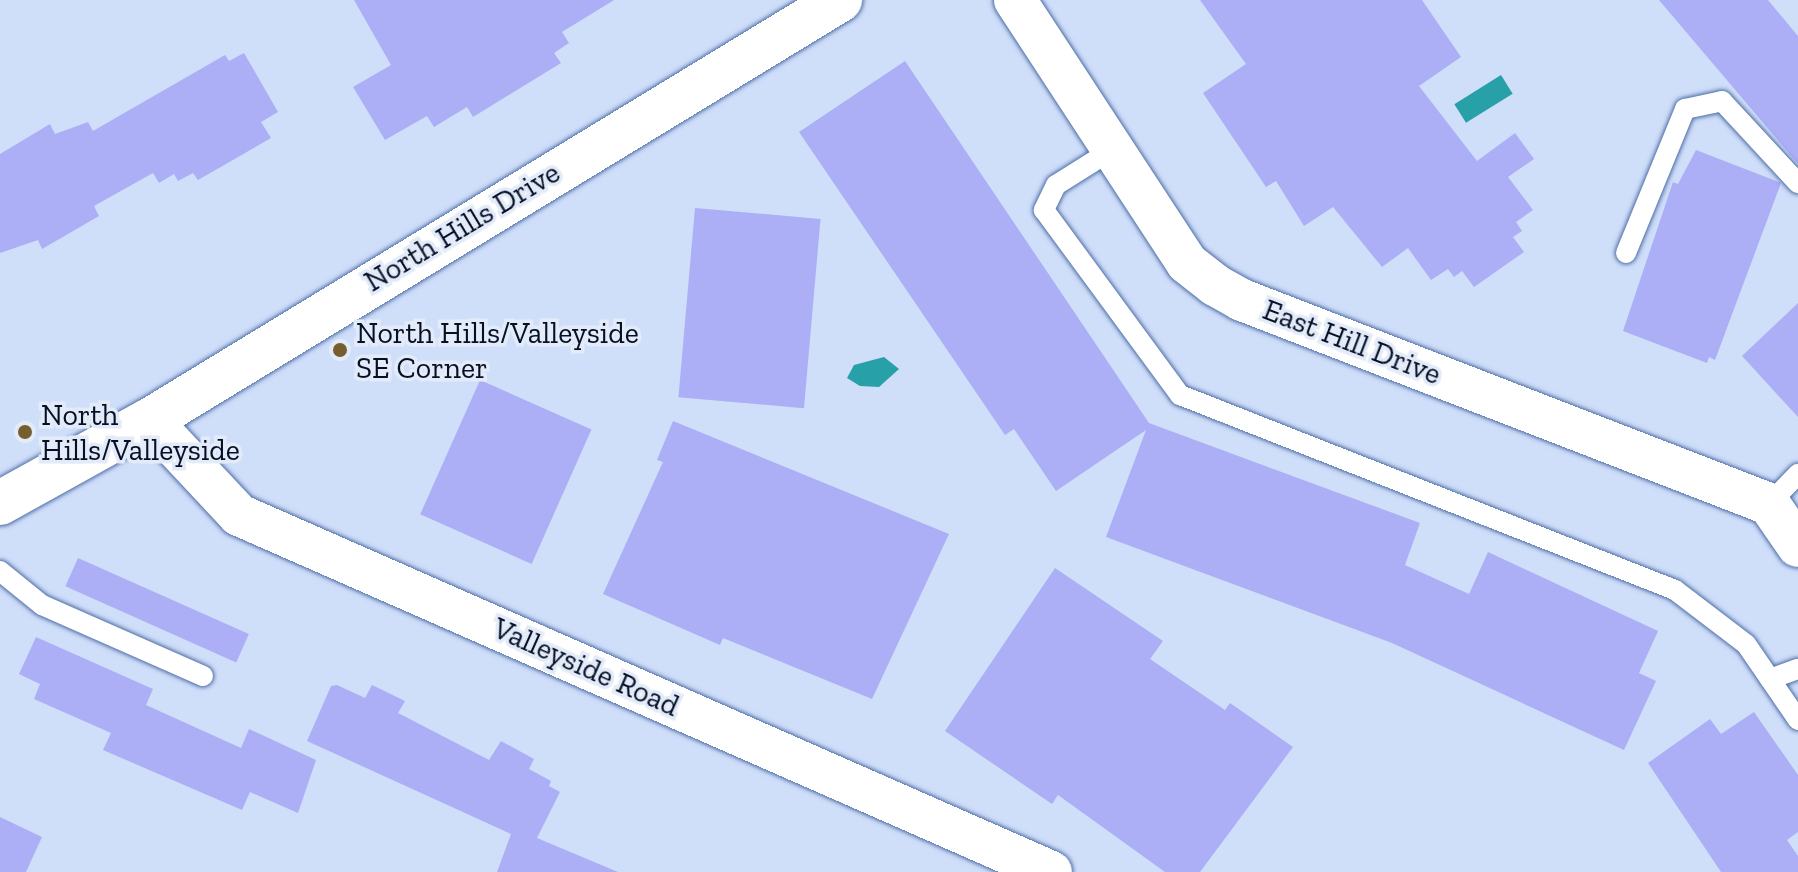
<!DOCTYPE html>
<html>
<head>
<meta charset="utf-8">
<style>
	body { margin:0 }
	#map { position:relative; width:1798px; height:872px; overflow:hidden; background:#cfdef9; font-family:"Zilla Slab",serif }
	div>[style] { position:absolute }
	.water>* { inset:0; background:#27a0a8; transform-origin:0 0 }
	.building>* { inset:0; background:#acaff6; transform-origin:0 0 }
	.roads { filter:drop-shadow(0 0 2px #4d6ea8) drop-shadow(0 0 2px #4d6ea8) }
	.lane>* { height:20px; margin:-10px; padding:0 10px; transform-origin:10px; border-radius:10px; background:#fff }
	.street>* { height:42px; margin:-21px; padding:0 21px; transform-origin:21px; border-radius:21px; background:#fff }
	.secondary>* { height:44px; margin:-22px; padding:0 22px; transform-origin:22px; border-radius:22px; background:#fff }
	.dots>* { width:22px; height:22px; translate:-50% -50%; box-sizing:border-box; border:4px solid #e3ebf8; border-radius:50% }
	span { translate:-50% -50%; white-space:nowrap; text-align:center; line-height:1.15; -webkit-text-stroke:7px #e3ebf8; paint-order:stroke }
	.street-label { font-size:30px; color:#051027 }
	.poi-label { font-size:30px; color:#051027 }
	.left { translate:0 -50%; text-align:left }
</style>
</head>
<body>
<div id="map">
	<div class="water">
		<div style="left:1501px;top:75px;width:22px;height:55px;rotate:58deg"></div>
		<div style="clip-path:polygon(884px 357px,899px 369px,879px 387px,860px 386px,847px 378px,854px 365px)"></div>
	</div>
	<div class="building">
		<div style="clip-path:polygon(354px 0,614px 0,562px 32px,569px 43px,554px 53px,561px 63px,473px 117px,467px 107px,434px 127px,427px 116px,385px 140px,353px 87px,391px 65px)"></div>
		<div style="clip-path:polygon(1200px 0,1422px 0,1461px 57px,1419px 86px,1477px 161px,1515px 133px,1534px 159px,1508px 177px,1533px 210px,1516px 222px,1522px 231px,1513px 237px,1524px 252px,1474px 287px,1462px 271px,1454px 277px,1448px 269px,1431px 280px,1408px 248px,1382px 267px,1333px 207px,1304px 226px,1276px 181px,1266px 187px,1203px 93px,1246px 64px)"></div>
		<div style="clip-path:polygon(1659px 0,1768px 0,1798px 36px,1798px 164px)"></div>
		<div style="clip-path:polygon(244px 53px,278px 112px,261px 122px,271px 138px,198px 180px,193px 173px,178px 181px,174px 174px,159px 183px,153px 173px,94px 206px,99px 216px,42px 249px,38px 240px,0 253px,0 154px,50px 124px,55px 134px,88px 122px,93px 131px,225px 55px,229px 61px)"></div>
		<div style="clip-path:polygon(905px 61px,1149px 423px,1420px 523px,1405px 565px,1469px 594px,1488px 552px,1658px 631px,1639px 673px,1656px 681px,1624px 750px,1392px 643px,1106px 537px,1146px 430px,1056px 491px,1014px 429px,1005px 435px,799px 132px)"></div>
		<div style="clip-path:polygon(1696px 150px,1781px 183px,1715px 360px,1709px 357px,1707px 363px,1623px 331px,1673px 182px,1678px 184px)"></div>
		<div style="left:695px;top:208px;width:126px;height:190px;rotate:5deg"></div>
		<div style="clip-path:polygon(1798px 303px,1798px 417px,1742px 356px)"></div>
		<div style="left:480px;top:380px;width:122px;height:147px;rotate:24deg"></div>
		<div style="clip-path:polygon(673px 421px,949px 534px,872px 699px,723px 638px,720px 645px,603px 594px,663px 462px,657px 460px)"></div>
		<div style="left:78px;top:558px;width:187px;height:31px;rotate:24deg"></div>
		<div style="clip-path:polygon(1055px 568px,1163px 641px,1150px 659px,1225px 710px,1230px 703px,1293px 747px,1200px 872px,1165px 872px,1058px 795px,1052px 804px,945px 731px)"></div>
		<div style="clip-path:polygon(36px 637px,153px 689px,146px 705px,241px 748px,249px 729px,316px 760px,298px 813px,250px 792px,242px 810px,103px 750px,111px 733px,34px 699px,40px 684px,19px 674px)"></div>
		<div style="clip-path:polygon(337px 685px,365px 698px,372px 685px,405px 701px,398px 713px,489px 760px,501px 741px,534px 759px,529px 769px,551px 781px,549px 786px,560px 792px,537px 838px,618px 872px,497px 872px,511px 834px,307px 741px,331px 686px)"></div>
		<div style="clip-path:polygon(1754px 712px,1798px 775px,1798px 832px,1787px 840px,1798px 856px,1798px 872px,1721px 872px,1648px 763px,1710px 719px,1721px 734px)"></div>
		<div style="clip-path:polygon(0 817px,42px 837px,26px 872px,0 872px)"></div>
	</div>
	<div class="roads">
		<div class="lane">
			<div style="left:1115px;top:148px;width:70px;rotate:147.9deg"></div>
			<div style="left:1056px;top:185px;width:28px;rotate:116deg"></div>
			<div style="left:1044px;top:210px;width:230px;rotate:53.7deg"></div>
			<div style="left:1180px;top:395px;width:532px;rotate:21.5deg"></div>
			<div style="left:1675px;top:590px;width:89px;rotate:37.3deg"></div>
			<div style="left:1746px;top:644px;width:92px;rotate:55.6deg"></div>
			<div style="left:1626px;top:253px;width:156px;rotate:-67.7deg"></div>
			<div style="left:1685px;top:109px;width:38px;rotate:-12deg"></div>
			<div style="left:1722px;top:101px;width:112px;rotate:47.2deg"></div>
			<div style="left:1769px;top:504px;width:42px;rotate:-46deg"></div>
			<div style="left:0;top:571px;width:54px;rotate:39deg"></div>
			<div style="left:42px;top:605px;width:176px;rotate:23.8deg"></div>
			<div style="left:1770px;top:679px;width:30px;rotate:-20deg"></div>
		</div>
		<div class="street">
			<div style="left:1015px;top:0;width:314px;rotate:56.8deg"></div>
			<div style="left:1187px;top:263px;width:36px;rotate:38deg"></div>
			<div style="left:1215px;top:285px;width:31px;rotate:29deg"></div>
			<div style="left:1242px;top:300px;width:565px;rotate:21.16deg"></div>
			<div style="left:1769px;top:504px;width:51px;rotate:55.4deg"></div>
			<div style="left:150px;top:420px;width:130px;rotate:46.9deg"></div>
			<div style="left:239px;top:515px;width:887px;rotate:23.73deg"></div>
		</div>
		<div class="secondary">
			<div style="left:0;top:503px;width:171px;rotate:-29deg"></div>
			<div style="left:150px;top:420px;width:808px;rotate:-31.33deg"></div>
		</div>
	</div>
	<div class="dots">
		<div style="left:340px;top:350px;background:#765e2f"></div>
		<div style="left:25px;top:432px;background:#765e2f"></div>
	</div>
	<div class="street-label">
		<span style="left:462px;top:227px;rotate:-31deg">North Hills Drive</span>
		<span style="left:1352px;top:342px;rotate:21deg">East Hill Drive</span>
		<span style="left:586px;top:667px;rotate:24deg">Valleyside Road</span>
	</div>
	<div class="poi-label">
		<span class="left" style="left:356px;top:350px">North Hills/Valleyside<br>SE Corner</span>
		<span class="left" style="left:41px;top:432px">North<br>Hills/Valleyside</span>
	</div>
</div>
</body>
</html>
